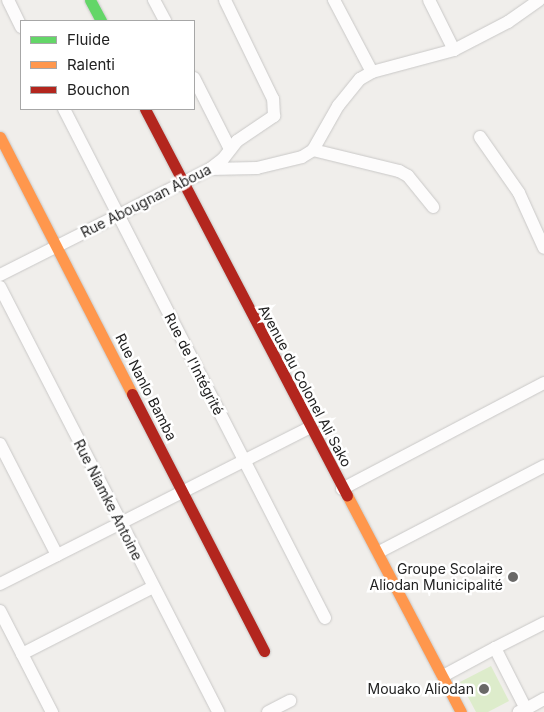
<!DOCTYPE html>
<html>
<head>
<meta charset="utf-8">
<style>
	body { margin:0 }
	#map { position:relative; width:544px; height:712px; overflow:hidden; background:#f0eeeb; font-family:Inter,sans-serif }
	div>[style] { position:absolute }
	.grass>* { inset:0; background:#ddeccb }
	.roads { filter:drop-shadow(0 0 1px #c9c8c7) drop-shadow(0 0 1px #c9c8c7) }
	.street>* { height:12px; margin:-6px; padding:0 6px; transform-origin:6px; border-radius:6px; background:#fdfcfc }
	.fast>* { height:11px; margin:-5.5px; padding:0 5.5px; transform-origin:5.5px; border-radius:5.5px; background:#63d668 }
	.slow>* { height:11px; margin:-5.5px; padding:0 5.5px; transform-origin:5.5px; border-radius:5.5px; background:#ff974d }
	.jam>* { height:11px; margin:-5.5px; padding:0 5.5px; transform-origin:5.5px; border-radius:5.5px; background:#b3261e }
	.dots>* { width:14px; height:14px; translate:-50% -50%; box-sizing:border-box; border:2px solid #fff; border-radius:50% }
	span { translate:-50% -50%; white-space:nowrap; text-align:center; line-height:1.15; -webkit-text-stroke:5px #fff; paint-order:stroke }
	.street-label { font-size:14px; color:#222 }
	.poi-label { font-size:14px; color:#222 }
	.right { translate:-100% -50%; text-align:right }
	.legend { position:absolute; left:20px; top:20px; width:175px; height:90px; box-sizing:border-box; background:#fff; border:1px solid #a7a7a7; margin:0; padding:6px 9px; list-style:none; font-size:15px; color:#222 }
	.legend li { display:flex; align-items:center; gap:10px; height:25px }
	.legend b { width:25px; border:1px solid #a7a7a7 }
</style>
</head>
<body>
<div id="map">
	<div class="grass">
		<div style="clip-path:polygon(491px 666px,509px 701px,488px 712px,476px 712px,460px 682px)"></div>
	</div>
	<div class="roads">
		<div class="street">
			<div style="left:8px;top:0;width:30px;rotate:64deg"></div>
			<div style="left:154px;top:0;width:24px;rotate:62deg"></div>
			<div style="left:334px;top:0;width:81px;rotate:62.2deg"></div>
			<div style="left:429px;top:0;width:56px;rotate:63.4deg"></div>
			<div style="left:194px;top:78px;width:77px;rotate:63.1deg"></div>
			<div style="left:64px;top:109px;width:572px;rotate:62.85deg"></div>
			<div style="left:480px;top:137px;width:68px;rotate:55.1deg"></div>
			<div style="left:519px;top:193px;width:60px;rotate:65.6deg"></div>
			<div style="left:313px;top:150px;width:89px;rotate:13.7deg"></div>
			<div style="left:399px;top:171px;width:10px;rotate:29deg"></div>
			<div style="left:408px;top:176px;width:40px;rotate:51deg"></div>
			<div style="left:210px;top:169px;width:47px;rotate:-1.2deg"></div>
			<div style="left:257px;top:168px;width:46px;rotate:-13.7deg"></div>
			<div style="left:302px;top:157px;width:13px;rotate:-32deg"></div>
			<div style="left:313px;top:150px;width:51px;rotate:-60.4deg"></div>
			<div style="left:338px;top:106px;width:35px;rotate:-51deg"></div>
			<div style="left:360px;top:79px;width:14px;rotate:-30deg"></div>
			<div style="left:372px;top:72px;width:85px;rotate:-15deg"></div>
			<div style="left:454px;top:50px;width:61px;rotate:-27.4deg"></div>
			<div style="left:508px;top:22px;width:38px;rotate:-35deg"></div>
			<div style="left:0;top:275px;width:235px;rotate:-26.8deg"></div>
			<div style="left:210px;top:169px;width:16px;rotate:-38deg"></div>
			<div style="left:223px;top:159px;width:23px;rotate:-52deg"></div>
			<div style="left:237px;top:141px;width:45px;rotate:-34deg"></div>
			<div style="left:274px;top:116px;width:17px;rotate:-93deg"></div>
			<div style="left:273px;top:99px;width:110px;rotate:-115.9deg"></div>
			<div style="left:0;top:287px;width:478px;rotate:62.8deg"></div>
			<div style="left:0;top:444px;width:125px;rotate:62.8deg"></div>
			<div style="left:342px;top:489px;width:228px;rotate:-27.7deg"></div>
			<div style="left:379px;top:552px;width:186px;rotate:-27.5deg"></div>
			<div style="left:0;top:584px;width:346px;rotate:-26.8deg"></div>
			<div style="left:0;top:611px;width:114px;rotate:62.8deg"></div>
			<div style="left:495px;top:648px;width:55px;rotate:-27deg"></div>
			<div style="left:22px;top:654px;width:147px;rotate:-27.1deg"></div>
			<div style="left:443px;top:676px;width:59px;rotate:-28.3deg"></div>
			<div style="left:495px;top:648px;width:68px;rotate:63.1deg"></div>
			<div style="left:526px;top:709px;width:8px;rotate:157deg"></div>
			<div style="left:268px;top:712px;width:25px;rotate:-27deg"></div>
			<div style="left:527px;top:712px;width:3px;rotate:-108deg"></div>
			<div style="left:526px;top:709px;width:21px;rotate:-29deg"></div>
		</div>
		<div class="fast">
			<div style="left:90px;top:0;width:24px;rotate:62deg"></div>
		</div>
		<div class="slow">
			<div style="left:0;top:137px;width:289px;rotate:62.8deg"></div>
			<div style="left:347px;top:495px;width:245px;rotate:62.3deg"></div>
		</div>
		<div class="jam">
			<div style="left:145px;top:109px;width:436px;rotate:62.4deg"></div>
			<div style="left:132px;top:394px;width:289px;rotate:62.8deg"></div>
		</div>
	</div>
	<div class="dots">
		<div style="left:513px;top:577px;background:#6a6968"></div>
		<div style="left:484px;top:689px;background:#6a6968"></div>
	</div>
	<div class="street-label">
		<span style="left:146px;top:201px;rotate:-27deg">Rue Abougnan Aboua</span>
		<span style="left:194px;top:364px;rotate:63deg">Rue de l'Intégrité</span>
		<span style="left:305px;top:386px;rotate:62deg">Avenue du Colonel Ali Sako</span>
		<span style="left:146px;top:387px;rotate:63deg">Rue Nanlo Bamba</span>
		<span style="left:108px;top:500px;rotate:63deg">Rue Niamke Antoine</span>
	</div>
	<div class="poi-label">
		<span class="right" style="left:503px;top:577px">Groupe Scolaire<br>Aliodan Municipalité</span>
		<span class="right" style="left:474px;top:689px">Mouako Aliodan</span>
	</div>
	<ul class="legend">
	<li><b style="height:6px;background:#63d668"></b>Fluide</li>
	<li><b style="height:6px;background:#ff974d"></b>Ralenti</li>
	<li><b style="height:6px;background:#b3261e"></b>Bouchon</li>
	</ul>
</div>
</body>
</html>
